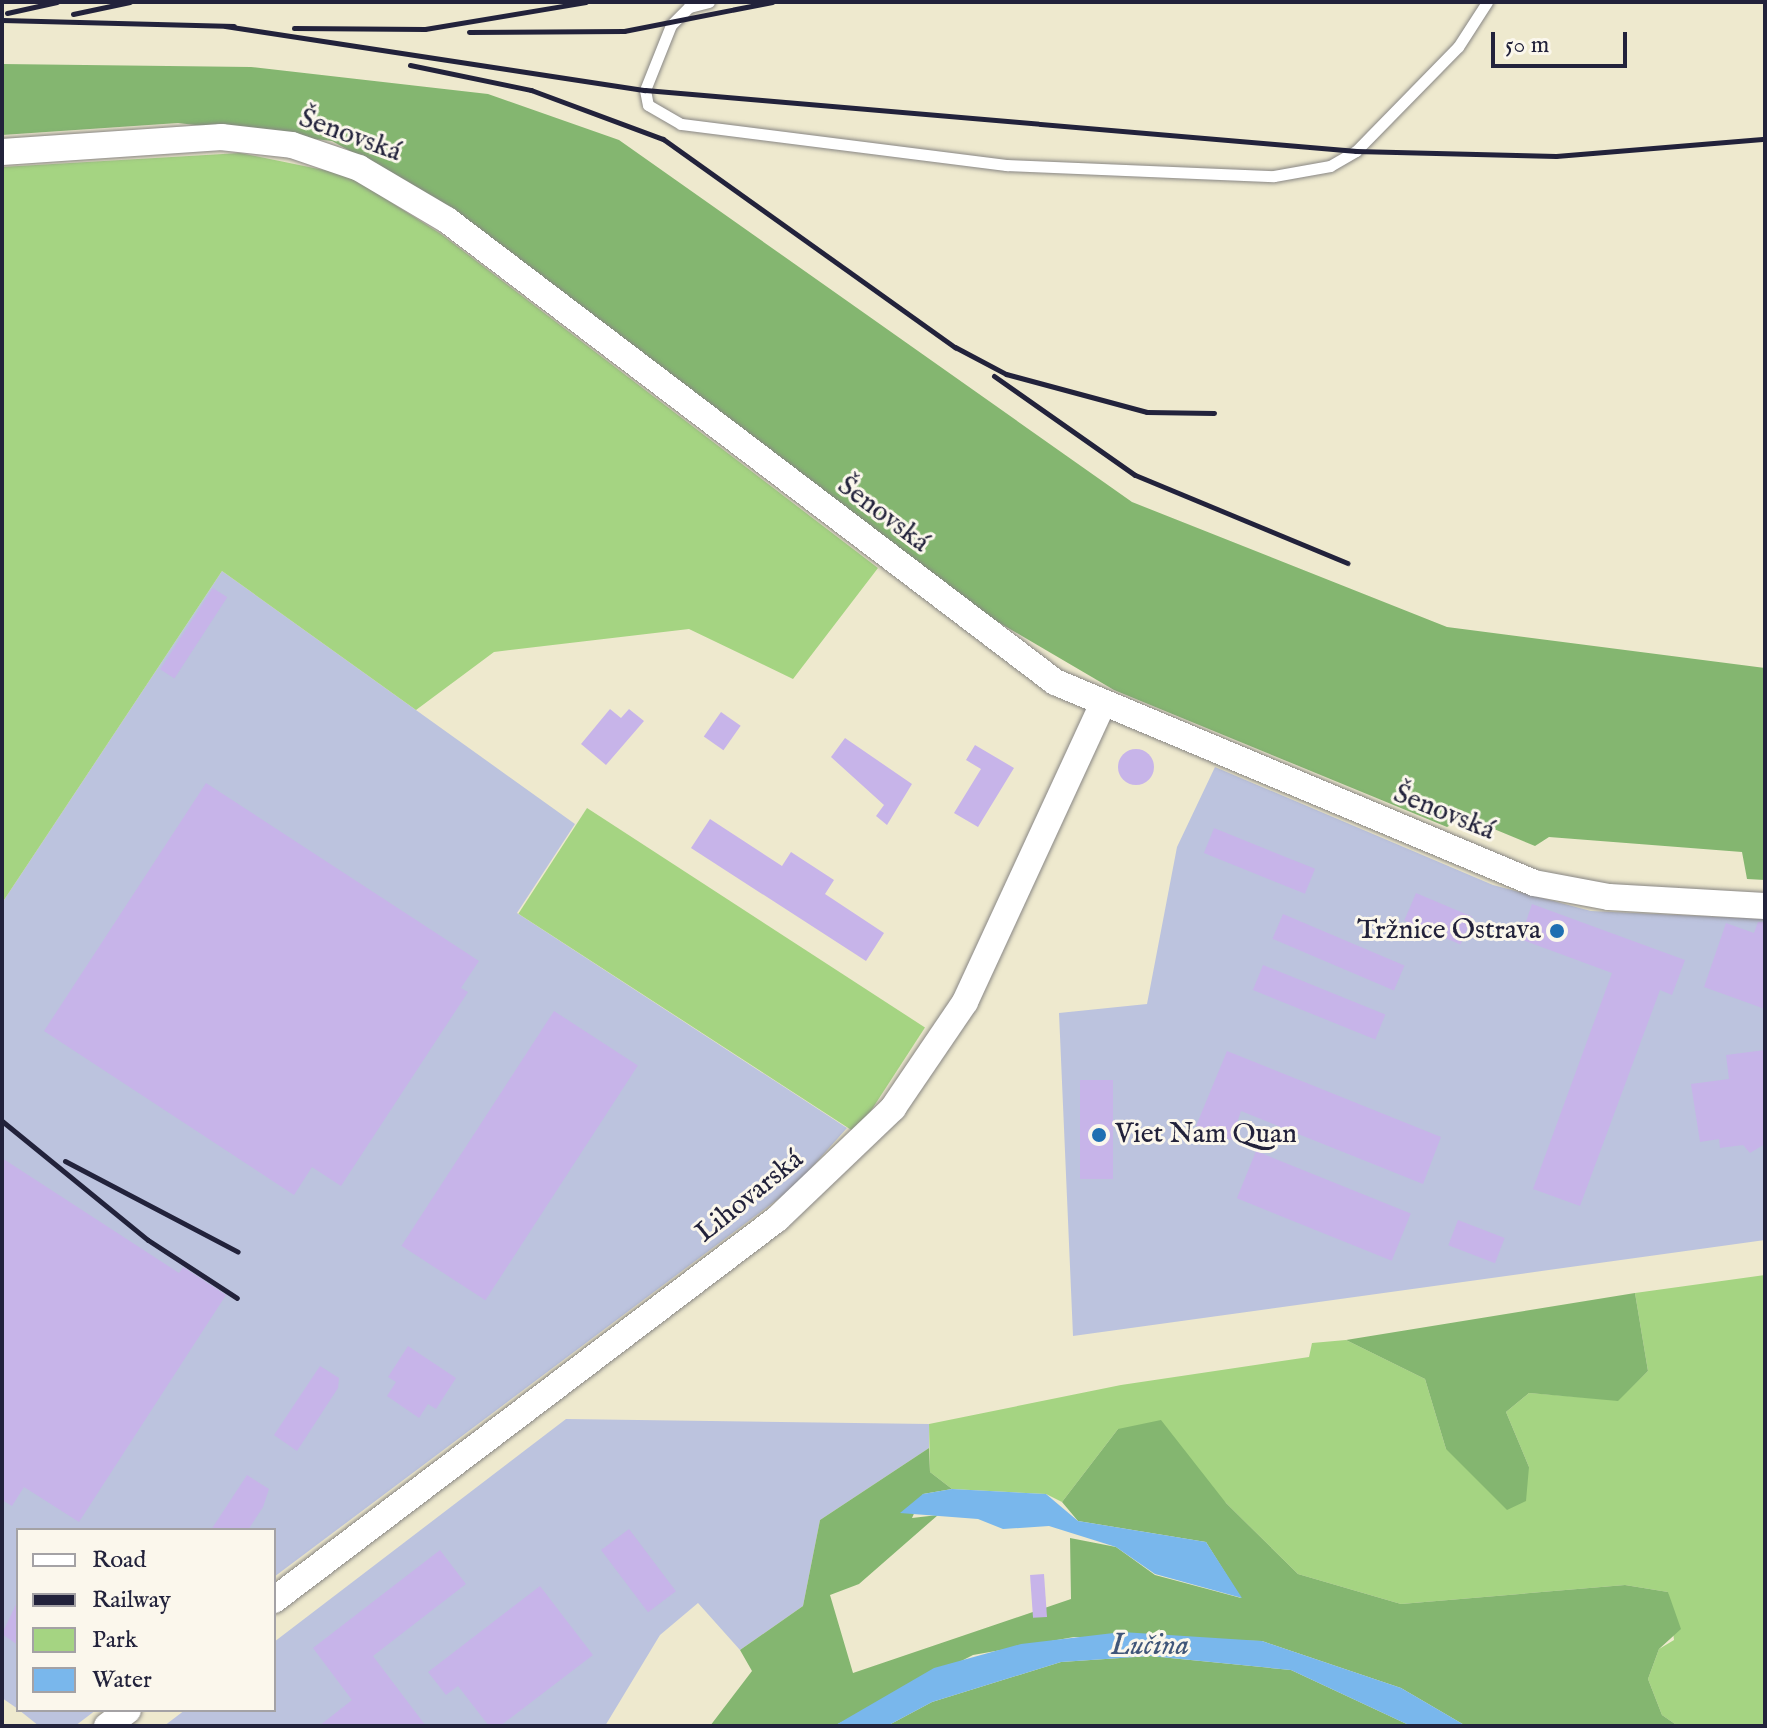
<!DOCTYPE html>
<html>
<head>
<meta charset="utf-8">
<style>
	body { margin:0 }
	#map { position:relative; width:1767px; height:1728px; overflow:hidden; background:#eee9ce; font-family:"IM FELL English",serif }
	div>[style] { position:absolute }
	.industrial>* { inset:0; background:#bcc3de }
	.green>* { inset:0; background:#a5d482; transform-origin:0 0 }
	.forest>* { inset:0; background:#84b670 }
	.water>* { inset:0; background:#79b7ec }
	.building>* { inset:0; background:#c7b4e9; transform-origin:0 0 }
	.round { border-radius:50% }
	.roads { filter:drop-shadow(0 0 2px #888684) drop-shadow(0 0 2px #888684) }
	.service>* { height:11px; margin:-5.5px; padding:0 5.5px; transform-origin:5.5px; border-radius:5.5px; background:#fff }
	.tertiary>* { height:26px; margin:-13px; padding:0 13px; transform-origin:13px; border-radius:13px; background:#fff }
	.rail>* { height:5px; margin:-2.5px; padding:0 2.5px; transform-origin:2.5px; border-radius:2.5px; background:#22223b }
	.dots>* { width:22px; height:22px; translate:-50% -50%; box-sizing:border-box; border:4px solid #fbf7ec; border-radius:50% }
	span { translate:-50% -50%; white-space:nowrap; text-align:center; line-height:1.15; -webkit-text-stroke:6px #fbf7ec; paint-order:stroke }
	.street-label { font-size:28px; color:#22223b }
	.poi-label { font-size:28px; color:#22223b }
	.right { translate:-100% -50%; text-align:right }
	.left { translate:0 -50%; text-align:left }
	.water-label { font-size:30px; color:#405679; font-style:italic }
	.frame { position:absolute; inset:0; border:4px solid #22223b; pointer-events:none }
	.legend { position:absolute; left:16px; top:1528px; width:260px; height:184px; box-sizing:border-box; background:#fbf7ec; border:2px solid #a4a2a5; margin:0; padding:10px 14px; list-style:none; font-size:24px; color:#22223b }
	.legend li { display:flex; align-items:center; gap:16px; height:40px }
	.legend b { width:40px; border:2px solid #a4a2a5 }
	.scale { position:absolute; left:1491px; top:32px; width:136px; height:36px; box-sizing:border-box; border:4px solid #22223b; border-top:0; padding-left:10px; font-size:24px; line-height:28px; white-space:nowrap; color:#22223b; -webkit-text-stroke:6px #fbf7ec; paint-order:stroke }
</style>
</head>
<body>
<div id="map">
	<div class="industrial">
		<div style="clip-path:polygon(222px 571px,575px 824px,517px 913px,847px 1128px,794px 1187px,274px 1577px,274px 1530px,18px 1530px,18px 1709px,2px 1698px,2px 903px)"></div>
		<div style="clip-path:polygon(1215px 767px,1493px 885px,1591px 911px,1765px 919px,1765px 1240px,1073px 1336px,1059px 1013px,1147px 1004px,1177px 847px)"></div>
		<div style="clip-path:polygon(566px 1419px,929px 1424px,929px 1448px,820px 1520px,803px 1606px,740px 1650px,698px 1603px,660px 1635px,605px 1726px,164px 1726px,185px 1710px,274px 1710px,274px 1642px)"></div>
		<div style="clip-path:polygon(19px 1710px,96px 1710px,75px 1726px,39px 1726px)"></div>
	</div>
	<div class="green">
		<div style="clip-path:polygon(240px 153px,348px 175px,441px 234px,878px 568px,793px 679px,689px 629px,494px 652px,416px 710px,222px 571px,2px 903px,2px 167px)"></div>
		<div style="left:587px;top:808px;width:403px;height:126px;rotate:33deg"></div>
		<div style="clip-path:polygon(1765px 1275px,1765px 1726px,1678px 1726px,1662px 1715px,1648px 1679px,1659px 1649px,1674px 1640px,1668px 1592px,1625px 1585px,1401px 1604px,1298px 1574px,1226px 1503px,1118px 1429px,1062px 1502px,1046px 1494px,952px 1489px,930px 1472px,929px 1424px,1121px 1385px,1309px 1357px,1312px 1343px,1346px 1340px,1425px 1379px,1446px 1449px,1529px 1467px,1506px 1412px,1529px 1393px,1618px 1400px,1648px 1371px,1635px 1293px)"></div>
	</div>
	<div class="forest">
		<div style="clip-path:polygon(2px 64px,251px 67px,488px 94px,619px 140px,1132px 502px,1447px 627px,1765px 668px,1765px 880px,1747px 879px,1742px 852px,1549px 837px,1535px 846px,1465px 817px,1447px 827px,1114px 690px,974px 608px,407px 183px,332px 141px,178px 123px,2px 135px)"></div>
		<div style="clip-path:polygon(1635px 1293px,1648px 1371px,1618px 1401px,1529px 1393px,1506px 1412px,1529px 1467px,1526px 1501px,1507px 1510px,1446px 1449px,1425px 1379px,1346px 1340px)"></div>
		<div style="clip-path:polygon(1161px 1420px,1226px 1503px,1298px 1574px,1401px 1604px,1625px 1585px,1668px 1592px,1681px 1629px,1659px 1649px,1648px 1679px,1662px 1715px,1678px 1726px,1466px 1726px,1401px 1688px,1262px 1641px,1074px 1637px,973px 1655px,834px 1726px,710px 1726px,752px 1671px,740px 1650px,803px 1606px,820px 1520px,929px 1448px,930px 1472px,952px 1489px,923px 1494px,912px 1518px,938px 1515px,859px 1584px,830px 1595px,853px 1673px,1071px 1599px,1070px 1538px,1116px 1547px,1155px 1575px,1241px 1598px,1206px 1542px,1078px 1521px,1062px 1502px,1118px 1429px)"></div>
		<div style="clip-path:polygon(1150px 1656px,1291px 1670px,1411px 1726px,887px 1726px,932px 1702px,1061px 1662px)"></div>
	</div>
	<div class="water">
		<div style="clip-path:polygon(952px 1489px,1046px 1494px,1078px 1521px,1206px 1542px,1242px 1598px,1155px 1574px,1116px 1547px,1049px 1526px,1003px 1529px,978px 1519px,900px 1513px,923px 1494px)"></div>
		<div style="clip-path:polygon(1122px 1632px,1262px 1641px,1401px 1688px,1466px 1726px,1411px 1726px,1291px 1670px,1150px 1656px,1061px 1662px,932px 1702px,887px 1726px,834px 1726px,934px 1668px,1021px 1644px)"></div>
	</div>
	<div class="building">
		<div style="left:213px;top:588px;width:17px;height:97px;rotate:33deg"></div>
		<div style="clip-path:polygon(610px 709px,621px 718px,629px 709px,644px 721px,606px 765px,581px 744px)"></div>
		<div style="left:721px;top:712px;width:24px;height:30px;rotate:35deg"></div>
		<div style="clip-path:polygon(845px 738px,912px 784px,887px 825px,876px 816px,884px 805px,831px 757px)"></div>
		<div style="clip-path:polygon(975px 745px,1014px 768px,978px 827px,954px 813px,981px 769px,966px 760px)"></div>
		<div class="round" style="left:1118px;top:749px;width:36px;height:36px"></div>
		<div style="clip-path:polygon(206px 783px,479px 961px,461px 988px,468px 992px,341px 1186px,312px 1167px,294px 1195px,44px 1031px)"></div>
		<div style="clip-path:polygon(710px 819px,782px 866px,791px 852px,834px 880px,825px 894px,884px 933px,866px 961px,691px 848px)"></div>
		<div style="left:1214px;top:828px;width:109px;height:27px;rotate:22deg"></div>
		<div style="left:1416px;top:893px;width:61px;height:30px;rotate:23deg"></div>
		<div style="clip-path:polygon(1532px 904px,1685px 960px,1672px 995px,1660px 990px,1580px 1206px,1533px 1189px,1612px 973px,1520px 939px)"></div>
		<div style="left:1283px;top:914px;width:132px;height:27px;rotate:23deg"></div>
		<div style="clip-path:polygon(1758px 922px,1765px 922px,1765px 1009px,1704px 987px,1726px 923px,1754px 933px)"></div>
		<div style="left:1263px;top:965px;width:132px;height:27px;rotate:22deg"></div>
		<div style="left:554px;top:1011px;width:100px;height:280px;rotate:33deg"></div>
		<div style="clip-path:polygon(1765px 1050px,1765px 1144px,1750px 1153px,1743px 1145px,1720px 1148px,1719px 1139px,1700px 1142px,1691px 1084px,1729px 1079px,1726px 1055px)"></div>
		<div style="clip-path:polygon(1227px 1051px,1441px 1137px,1423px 1184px,1241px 1111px,1231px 1140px,1196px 1126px)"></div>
		<div style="left:1080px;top:1080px;width:33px;height:99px"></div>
		<div style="left:1256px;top:1151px;width:167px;height:51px;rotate:22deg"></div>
		<div style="clip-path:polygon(2px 1158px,179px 1273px,183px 1267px,226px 1295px,79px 1522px,24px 1487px,12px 1506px,2px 1500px)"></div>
		<div style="left:1458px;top:1220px;width:50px;height:27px;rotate:21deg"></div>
		<div style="clip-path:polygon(408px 1346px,456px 1378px,436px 1409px,428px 1404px,419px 1418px,387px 1396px,396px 1382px,388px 1377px)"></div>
		<div style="clip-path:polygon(320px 1366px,339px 1378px,338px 1388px,297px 1451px,274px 1435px)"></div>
		<div style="clip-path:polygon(247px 1475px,269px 1489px,263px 1507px,248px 1530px,211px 1530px)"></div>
		<div style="left:629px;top:1529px;width:78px;height:35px;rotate:53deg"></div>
		<div style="clip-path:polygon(440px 1550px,466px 1584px,373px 1656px,426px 1726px,319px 1726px,352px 1700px,313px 1648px)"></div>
		<div style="left:1044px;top:1574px;width:43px;height:14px;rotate:86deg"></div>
		<div style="clip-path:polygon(540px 1586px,593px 1655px,500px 1726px,489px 1726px,458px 1686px,446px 1695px,428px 1672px)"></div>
		<div style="clip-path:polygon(18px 1600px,18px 1645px,2px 1634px)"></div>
	</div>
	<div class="roads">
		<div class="service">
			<div style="left:709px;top:2px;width:21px;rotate:166deg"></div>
			<div style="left:689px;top:7px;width:25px;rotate:135deg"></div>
			<div style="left:671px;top:25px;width:70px;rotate:111.8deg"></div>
			<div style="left:645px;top:90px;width:15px;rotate:79deg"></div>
			<div style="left:648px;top:105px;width:38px;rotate:30deg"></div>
			<div style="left:681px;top:124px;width:328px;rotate:7.2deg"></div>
			<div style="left:1006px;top:165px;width:268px;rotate:2.4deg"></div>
			<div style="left:1274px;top:176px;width:57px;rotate:-10.1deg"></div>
			<div style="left:1330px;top:166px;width:30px;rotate:-30deg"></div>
			<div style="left:1356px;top:151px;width:146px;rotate:-45.6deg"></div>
			<div style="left:1458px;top:47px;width:54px;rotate:-57.2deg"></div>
		</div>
		<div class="tertiary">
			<div style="left:2px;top:152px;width:220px;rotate:-3.9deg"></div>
			<div style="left:221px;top:137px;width:71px;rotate:6.4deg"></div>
			<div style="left:292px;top:145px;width:71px;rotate:18.9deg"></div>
			<div style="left:359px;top:168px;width:102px;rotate:30.6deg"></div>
			<div style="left:447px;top:220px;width:764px;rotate:37.23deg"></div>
			<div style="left:1055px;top:682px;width:519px;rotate:22.76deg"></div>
			<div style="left:1534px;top:883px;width:76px;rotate:10.6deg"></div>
			<div style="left:1609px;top:897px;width:156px;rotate:3.3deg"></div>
			<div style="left:274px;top:1600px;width:631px;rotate:-37.14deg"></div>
			<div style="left:777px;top:1219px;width:161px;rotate:-43.7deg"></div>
			<div style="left:893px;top:1108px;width:128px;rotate:-55.8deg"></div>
			<div style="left:965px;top:1002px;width:327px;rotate:-65.2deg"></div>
			<div style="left:107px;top:1726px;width:26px;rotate:-37deg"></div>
		</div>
	</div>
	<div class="rail">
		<div style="left:7px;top:13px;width:51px;rotate:-12.4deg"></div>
		<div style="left:73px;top:14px;width:58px;rotate:-11.9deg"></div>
		<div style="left:2px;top:20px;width:232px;rotate:1.5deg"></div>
		<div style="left:225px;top:26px;width:425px;rotate:8.7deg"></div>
		<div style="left:645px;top:90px;width:714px;rotate:4.9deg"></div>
		<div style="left:1356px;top:151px;width:200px;rotate:1.4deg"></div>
		<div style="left:1556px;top:156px;width:210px;rotate:-4.7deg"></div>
		<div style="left:294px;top:28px;width:131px;rotate:0.4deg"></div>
		<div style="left:425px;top:29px;width:163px;rotate:-9.5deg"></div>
		<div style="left:469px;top:32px;width:155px;rotate:-0.4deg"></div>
		<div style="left:624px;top:31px;width:151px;rotate:-11.1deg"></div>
		<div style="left:410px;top:65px;width:124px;rotate:11.7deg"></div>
		<div style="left:531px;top:90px;width:141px;rotate:20.4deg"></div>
		<div style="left:663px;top:139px;width:359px;rotate:35.5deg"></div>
		<div style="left:955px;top:347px;width:58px;rotate:27.9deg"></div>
		<div style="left:1006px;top:374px;width:146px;rotate:15.1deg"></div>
		<div style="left:1147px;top:412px;width:67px;rotate:0.9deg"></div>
		<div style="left:994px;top:376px;width:172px;rotate:35.1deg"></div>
		<div style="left:1135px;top:475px;width:230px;rotate:22.5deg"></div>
		<div style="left:2px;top:1121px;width:188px;rotate:39.2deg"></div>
		<div style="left:148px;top:1240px;width:106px;rotate:33.1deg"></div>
		<div style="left:65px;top:1161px;width:195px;rotate:27.7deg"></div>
	</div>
	<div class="dots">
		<div style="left:1557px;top:931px;background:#1f6fb2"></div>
		<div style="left:1099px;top:1135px;background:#1f6fb2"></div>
	</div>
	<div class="street-label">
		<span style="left:350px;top:136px;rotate:20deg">Šenovská</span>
		<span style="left:883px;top:515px;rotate:37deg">Šenovská</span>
		<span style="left:1444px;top:813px;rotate:22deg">Šenovská</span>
		<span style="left:750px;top:1197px;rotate:-39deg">Lihovarská</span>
	</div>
	<div class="poi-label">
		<span class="right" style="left:1541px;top:931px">Tržnice Ostrava</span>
		<span class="left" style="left:1115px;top:1135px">Viet Nam Quan</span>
	</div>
	<div class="water-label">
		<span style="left:1150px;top:1646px">Lučina</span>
	</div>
	<div class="frame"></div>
	<ul class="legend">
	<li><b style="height:10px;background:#fff"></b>Road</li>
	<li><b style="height:10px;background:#22223b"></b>Railway</li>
	<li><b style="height:22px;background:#a5d482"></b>Park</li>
	<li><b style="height:22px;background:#79b7ec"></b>Water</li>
	</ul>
	<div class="scale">50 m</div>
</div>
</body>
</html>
